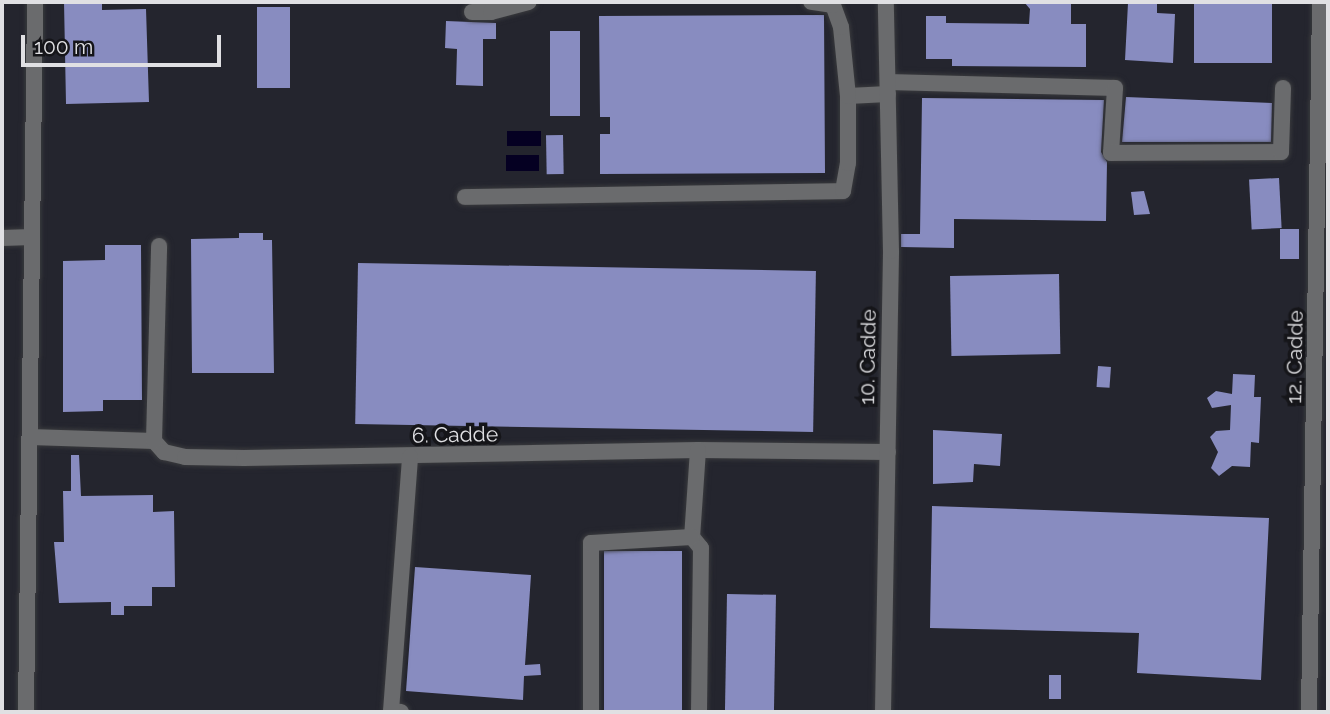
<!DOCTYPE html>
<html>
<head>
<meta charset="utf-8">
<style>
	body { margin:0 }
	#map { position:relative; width:1330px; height:714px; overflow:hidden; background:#1e1f22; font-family:Raleway,sans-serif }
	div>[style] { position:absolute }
	.built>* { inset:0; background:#24252e; transform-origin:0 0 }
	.water>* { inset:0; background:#050022; transform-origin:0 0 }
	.building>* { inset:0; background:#888cc0; transform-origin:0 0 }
	.roads { filter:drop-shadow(0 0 2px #393a3d) drop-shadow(0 0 2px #393a3d) }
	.minor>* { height:16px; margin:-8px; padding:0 8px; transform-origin:8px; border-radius:8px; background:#6a6b6d }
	span { translate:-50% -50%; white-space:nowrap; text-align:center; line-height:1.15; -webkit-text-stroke:7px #151519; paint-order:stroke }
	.street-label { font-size:21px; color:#e0e0e3 }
	.frame { position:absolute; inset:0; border:4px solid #e0e0e3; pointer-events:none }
	.scale { position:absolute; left:21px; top:35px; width:200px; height:32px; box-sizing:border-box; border:4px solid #e0e0e3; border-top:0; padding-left:9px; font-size:21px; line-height:24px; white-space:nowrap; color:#e0e0e3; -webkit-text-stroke:5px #151519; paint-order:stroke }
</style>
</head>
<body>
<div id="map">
	<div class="built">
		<div style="left:2px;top:2px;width:1326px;height:710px"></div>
	</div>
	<div class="water">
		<div style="left:507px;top:131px;width:34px;height:15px"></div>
		<div style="left:506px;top:155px;width:33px;height:16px"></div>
	</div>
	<div class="building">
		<div style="clip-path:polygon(64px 2px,102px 2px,102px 10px,146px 9px,149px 102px,66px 104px)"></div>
		<div style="clip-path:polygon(1024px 2px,1071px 2px,1071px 24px,1086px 24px,1086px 67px,952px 66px,952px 59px,926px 59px,926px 16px,946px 16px,946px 23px,1029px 24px,1030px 9px)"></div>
		<div style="clip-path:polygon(1138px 2px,1157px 2px,1157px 13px,1175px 14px,1173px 63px,1125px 60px,1128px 3px)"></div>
		<div style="left:1194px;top:2px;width:78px;height:61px"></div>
		<div style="left:257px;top:7px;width:33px;height:81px"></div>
		<div style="clip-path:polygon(824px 15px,825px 173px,600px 174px,600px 134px,610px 134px,610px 117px,600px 117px,599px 16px)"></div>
		<div style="clip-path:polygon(446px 21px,496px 23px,496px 39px,483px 39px,483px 86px,456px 85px,457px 49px,445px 48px)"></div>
		<div style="left:550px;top:31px;width:30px;height:85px"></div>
		<div style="clip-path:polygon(1126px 97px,1272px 103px,1271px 142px,1122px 142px)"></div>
		<div style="clip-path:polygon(922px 98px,1104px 100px,1101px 152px,1107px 162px,1106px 221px,954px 219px,954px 248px,901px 247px,901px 234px,920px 234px)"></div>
		<div style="left:563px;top:135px;width:39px;height:17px;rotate:89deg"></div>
		<div style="left:1279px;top:178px;width:50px;height:30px;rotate:87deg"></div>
		<div style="clip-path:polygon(1144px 191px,1150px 214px,1134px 215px,1131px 192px)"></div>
		<div style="left:1280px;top:229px;width:19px;height:30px"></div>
		<div style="clip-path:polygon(239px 233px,263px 233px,263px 240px,272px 240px,274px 373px,192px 373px,191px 239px,239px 238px)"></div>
		<div style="clip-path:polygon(105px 245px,141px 245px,142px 400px,103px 400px,103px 411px,63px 412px,63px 261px,105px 260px)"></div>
		<div style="left:358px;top:263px;width:458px;height:161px;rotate:1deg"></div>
		<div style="left:1059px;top:274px;width:80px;height:109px;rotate:89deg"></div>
		<div style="left:1098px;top:366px;width:13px;height:21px;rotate:4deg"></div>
		<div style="clip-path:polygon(1233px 374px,1255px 375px,1254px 397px,1261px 397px,1259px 443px,1251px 442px,1250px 467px,1232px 466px,1219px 476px,1211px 468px,1218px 452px,1210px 437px,1216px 431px,1230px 430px,1231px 405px,1212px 408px,1207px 398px,1216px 391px,1232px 394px)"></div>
		<div style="clip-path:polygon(933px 430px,1002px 434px,1000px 466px,974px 464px,973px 482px,933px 484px)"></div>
		<div style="clip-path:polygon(71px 455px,79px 455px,81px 496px,153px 495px,153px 512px,174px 511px,175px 587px,152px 587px,152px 606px,124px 606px,124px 615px,111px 615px,111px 602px,59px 603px,54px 542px,64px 542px,63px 491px,71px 491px)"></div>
		<div style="clip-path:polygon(932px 506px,1269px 518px,1261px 680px,1137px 673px,1139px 633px,930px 628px)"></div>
		<div style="left:682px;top:551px;width:161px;height:78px;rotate:90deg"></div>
		<div style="clip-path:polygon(415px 567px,531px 575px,525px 665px,540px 664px,541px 675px,524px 676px,523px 700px,406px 691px)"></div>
		<div style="left:727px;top:594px;width:49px;height:118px;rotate:1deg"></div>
		<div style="left:1049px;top:675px;width:12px;height:24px"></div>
	</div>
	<div class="roads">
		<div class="minor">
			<div style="left:472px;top:12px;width:19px"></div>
			<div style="left:491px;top:12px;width:39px;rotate:-15deg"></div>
			<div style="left:888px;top:82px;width:227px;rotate:1.5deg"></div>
			<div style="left:1115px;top:88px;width:65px;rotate:93.5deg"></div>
			<div style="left:1111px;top:153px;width:170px;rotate:-0.3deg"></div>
			<div style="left:1281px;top:152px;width:64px;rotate:-88.2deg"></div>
			<div style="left:848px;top:96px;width:40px;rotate:-2.9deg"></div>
			<div style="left:465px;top:197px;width:378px;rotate:-0.9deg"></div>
			<div style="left:843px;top:191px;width:28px;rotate:-80deg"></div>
			<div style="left:848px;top:163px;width:67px;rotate:-90deg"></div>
			<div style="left:848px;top:96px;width:69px;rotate:-95.8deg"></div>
			<div style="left:841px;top:27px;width:23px;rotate:-110deg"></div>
			<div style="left:833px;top:5px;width:22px;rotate:-172deg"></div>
			<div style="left:2px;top:238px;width:30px;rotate:-2deg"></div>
			<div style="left:30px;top:437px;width:124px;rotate:1.8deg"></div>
			<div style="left:154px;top:441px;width:15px;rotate:48deg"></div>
			<div style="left:164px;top:452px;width:22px;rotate:13deg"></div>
			<div style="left:185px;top:457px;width:59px;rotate:1deg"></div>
			<div style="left:244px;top:458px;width:454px;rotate:-1deg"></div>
			<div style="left:698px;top:450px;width:190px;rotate:0.6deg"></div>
			<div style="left:154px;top:441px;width:195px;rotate:-88.5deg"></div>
			<div style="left:698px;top:450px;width:87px;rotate:93.9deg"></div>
			<div style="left:692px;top:537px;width:14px;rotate:51deg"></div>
			<div style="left:701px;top:548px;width:164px;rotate:90.7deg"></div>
			<div style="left:26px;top:712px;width:710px;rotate:-89.27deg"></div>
			<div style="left:401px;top:712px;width:10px;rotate:-174deg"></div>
			<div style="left:391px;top:711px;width:255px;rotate:-85.7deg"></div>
			<div style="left:591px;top:712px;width:169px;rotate:-90deg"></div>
			<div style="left:591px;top:543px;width:101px;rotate:-3.4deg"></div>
			<div style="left:883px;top:712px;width:461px;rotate:-89deg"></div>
			<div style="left:891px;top:251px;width:249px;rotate:-91.2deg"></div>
			<div style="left:1309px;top:712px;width:710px;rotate:-89.11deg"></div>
		</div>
	</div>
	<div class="street-label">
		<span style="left:868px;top:357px;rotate:-89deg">10. Cadde</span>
		<span style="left:1295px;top:357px;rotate:-89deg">12. Cadde</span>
		<span style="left:455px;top:435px;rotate:-1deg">6. Cadde</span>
	</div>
	<div class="frame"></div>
	<div class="scale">100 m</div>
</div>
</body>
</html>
